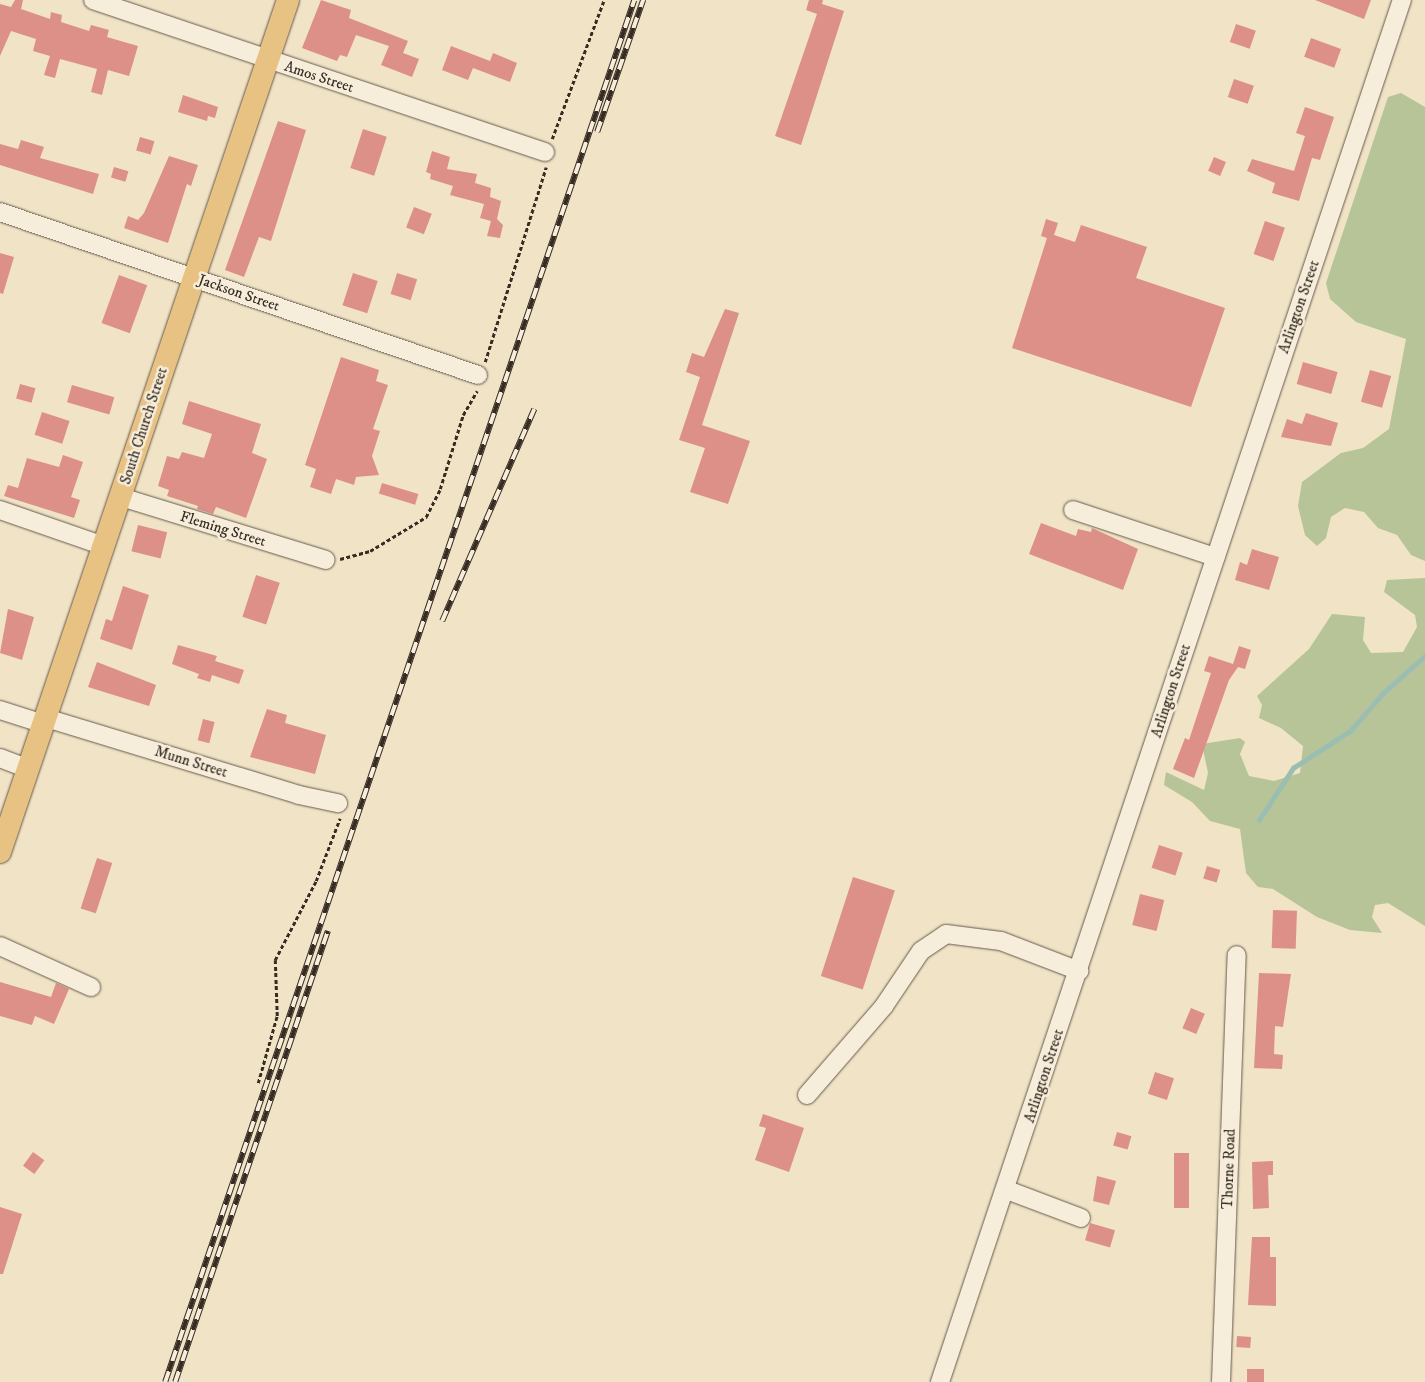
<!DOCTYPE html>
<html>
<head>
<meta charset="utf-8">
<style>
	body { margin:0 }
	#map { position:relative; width:1425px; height:1382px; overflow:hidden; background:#f1e3c6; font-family:"IM FELL DW Pica",serif }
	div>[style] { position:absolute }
	.green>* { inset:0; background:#b6c498 }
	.stream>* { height:4.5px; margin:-2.25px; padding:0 2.25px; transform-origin:2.25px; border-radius:2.25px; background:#9bbeb3 }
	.building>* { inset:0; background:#dc9088; transform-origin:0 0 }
	.path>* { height:2.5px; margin-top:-1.25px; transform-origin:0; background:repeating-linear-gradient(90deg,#362c23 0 4px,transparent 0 6.5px) }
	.roads { filter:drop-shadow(0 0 1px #655a4c) drop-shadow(0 0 1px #655a4c) }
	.minor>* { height:18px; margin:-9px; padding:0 9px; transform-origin:9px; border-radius:9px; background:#f6edda }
	.major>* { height:22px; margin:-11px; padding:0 11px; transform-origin:11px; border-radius:11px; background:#e8c283 }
	.rail>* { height:5.5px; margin-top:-2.75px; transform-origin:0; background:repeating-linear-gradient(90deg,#f6edda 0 11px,#362c23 0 22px); box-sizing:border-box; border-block:1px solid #362c23 }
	span { translate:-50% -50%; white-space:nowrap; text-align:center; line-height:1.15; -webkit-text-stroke:5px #f6edda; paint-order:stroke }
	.street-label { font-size:15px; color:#362c23 }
</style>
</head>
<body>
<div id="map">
	<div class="green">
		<div style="clip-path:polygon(1401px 93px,1425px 107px,1425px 561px,1411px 555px,1397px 535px,1378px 528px,1364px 512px,1345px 508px,1331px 517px,1326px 538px,1317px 546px,1305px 535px,1298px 506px,1302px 482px,1341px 453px,1363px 448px,1389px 429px,1406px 339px,1356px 322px,1330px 299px,1326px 283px,1388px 97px)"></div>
		<div style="clip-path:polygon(1425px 578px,1425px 926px,1388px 903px,1375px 905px,1372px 917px,1382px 933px,1350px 930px,1317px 917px,1273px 889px,1258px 887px,1246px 873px,1240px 829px,1210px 821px,1192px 802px,1164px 785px,1166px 772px,1204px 790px,1208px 773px,1202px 744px,1240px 738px,1245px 742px,1240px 754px,1249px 776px,1274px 781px,1300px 773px,1303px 746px,1281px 728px,1259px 718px,1262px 705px,1257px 696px,1309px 649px,1332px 614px,1365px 617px,1363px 640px,1371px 653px,1403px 652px,1417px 627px,1415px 615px,1384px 592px,1387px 580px)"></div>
	</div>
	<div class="stream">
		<div style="left:1259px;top:820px;width:62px;rotate:-56.8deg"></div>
		<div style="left:1293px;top:768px;width:68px;rotate:-33deg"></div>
		<div style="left:1350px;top:731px;width:50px;rotate:-49deg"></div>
		<div style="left:1383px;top:693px;width:56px;rotate:-41.4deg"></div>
	</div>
	<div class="building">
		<div style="clip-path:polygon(15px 0,23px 0,21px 9px,50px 19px,51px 12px,62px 15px,61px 22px,89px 31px,91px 25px,109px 30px,107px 37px,138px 46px,129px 76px,108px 70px,102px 95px,91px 92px,97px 69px,60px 59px,55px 78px,44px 75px,50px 56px,33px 51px,36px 39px,11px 31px,0 56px,0 4px,11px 7px)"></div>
		<div style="clip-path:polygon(321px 0,351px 10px,349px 18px,408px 41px,403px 53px,419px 59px,412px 77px,381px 65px,389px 46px,356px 35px,347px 57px,340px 55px,337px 61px,302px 48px)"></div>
		<div style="clip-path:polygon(809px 0,823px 0,822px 4px,844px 11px,801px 145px,775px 136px,817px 14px,806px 10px)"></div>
		<div style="clip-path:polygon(1315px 0,1371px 0,1364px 19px)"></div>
		<div style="left:1236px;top:24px;width:21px;height:19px;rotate:19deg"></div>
		<div style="left:1311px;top:38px;width:32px;height:20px;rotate:20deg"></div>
		<div style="clip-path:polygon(451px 46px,490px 61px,493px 53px,517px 63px,510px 82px,473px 68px,468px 80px,442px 70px)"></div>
		<div style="left:1234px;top:79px;width:21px;height:19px;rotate:19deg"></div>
		<div style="clip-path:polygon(183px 95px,218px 107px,215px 118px,208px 116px,207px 121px,178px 112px)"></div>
		<div style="clip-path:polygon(1305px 107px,1334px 117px,1320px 160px,1312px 158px,1299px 201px,1272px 193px,1275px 183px,1247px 171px,1252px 159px,1294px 171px,1305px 136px,1296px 133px)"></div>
		<div style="clip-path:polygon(278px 121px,306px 130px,271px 241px,259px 237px,244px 277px,225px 270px)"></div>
		<div style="left:363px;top:129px;width:25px;height:41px;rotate:18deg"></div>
		<div style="left:140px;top:137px;width:15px;height:14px;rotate:16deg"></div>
		<div style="clip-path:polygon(21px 140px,44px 147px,40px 158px,99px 174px,93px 194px,0 165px,0 144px,18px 149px)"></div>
		<div style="clip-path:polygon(432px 151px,450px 157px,447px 169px,477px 174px,475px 183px,491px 188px,490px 197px,501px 201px,497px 219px,503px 225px,500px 238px,487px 236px,491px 221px,480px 218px,484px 204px,450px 195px,453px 186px,430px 179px,431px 174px,426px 172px)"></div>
		<div style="clip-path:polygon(169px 156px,198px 165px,191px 186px,187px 184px,168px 243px,124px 228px,128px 216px,138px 220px,144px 213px)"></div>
		<div style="left:1214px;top:157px;width:13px;height:15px;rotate:23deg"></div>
		<div style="left:114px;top:167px;width:15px;height:11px;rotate:16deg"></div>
		<div style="left:414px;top:207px;width:19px;height:22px;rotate:21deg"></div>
		<div style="clip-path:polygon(1046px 219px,1058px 223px,1054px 235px,1075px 242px,1081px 225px,1147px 247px,1136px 278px,1225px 308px,1191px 407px,1012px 348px,1047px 238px,1041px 236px)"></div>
		<div style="left:1265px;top:221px;width:21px;height:35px;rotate:19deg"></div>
		<div style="clip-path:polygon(0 253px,14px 257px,3px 294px,0 293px)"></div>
		<div style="left:353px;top:273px;width:26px;height:34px;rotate:18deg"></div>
		<div style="left:397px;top:273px;width:21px;height:22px;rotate:17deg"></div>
		<div style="left:119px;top:275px;width:30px;height:51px;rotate:20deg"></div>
		<div style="clip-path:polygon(725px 309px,739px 313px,702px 425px,750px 441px,728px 504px,690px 492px,705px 448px,679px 440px,700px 377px,686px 372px,692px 353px,704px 357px)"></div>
		<div style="clip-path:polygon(341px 357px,379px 370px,376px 381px,388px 385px,373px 429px,380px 431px,372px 456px,379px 475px,356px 477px,354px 485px,336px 479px,331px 494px,310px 487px,316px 469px,305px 465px)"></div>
		<div style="left:1303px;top:362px;width:36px;height:23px;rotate:16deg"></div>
		<div style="left:1370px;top:370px;width:22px;height:33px;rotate:16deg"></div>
		<div style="left:20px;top:384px;width:16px;height:15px;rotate:15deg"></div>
		<div style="left:72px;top:385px;width:44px;height:18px;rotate:16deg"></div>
		<div style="clip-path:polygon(189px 401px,261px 424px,252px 453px,267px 459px,246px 518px,216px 507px,213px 514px,197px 509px,198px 506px,167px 496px,169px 490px,158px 486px,167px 456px,179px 459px,182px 452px,204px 458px,212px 434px,182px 424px)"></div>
		<div style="left:42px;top:412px;width:29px;height:24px;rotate:18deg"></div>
		<div style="clip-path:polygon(1306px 413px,1338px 423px,1331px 446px,1281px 437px,1287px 419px,1302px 424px)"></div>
		<div style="clip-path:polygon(63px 455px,83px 462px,71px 497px,80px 500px,74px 518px,4px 496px,8px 485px,18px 488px,27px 458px,59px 467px)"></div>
		<div style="left:382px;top:483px;width:38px;height:11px;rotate:17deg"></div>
		<div style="clip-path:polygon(1041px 523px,1076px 536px,1078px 529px,1091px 532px,1092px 528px,1138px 549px,1123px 590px,1029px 554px)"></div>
		<div style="left:138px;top:525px;width:30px;height:27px;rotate:14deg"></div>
		<div style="clip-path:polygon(1252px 549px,1279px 557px,1269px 590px,1235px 580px,1240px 562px,1247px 565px)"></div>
		<div style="left:256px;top:575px;width:25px;height:44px;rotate:18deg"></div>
		<div style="clip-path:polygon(123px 586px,149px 595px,132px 650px,100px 639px,106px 619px,112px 621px)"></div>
		<div style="clip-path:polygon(8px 609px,34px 617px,22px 660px,0 653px)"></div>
		<div style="clip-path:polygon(178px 645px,217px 656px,215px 661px,244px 670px,239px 684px,212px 675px,210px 682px,197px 678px,199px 674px,172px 664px)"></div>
		<div style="clip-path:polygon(1239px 646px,1251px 650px,1245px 669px,1238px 667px,1229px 680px,1194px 778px,1173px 769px,1185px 738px,1189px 740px,1211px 673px,1204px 671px,1209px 656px,1233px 664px)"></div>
		<div style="clip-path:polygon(97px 662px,156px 685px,149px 706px,88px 687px)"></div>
		<div style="clip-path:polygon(267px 709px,287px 715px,285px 723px,326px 735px,315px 774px,250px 757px)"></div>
		<div style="left:203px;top:719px;width:12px;height:22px;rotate:14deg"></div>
		<div style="left:1159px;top:845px;width:25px;height:24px;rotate:18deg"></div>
		<div style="left:97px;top:858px;width:16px;height:53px;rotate:18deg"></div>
		<div style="left:1207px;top:866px;width:14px;height:13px;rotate:17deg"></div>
		<div style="left:853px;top:877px;width:44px;height:104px;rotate:18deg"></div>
		<div style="left:1140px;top:894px;width:25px;height:32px;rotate:14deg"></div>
		<div style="left:1273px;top:910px;width:24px;height:38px;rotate:2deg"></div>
		<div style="clip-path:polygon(1259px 973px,1291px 974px,1283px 1027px,1275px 1026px,1274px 1054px,1283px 1055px,1282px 1069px,1254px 1068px)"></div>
		<div style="clip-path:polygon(0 982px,51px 997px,56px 983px,69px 989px,54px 1024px,35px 1016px,32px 1025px,0 1016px)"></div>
		<div style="left:1191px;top:1008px;width:15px;height:22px;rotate:23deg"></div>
		<div style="left:1155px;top:1072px;width:20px;height:23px;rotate:18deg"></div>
		<div style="clip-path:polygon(763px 1114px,804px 1128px,789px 1172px,755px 1160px,766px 1128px,759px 1126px)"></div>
		<div style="left:1117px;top:1132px;width:15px;height:14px;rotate:16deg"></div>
		<div style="left:33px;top:1152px;width:14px;height:17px;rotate:36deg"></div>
		<div style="left:1174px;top:1153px;width:15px;height:55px"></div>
		<div style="clip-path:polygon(1273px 1161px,1273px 1175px,1268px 1175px,1269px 1208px,1253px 1209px,1252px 1162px)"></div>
		<div style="clip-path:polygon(1097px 1176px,1116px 1181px,1109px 1205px,1093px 1201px)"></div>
		<div style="clip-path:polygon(0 1207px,22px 1214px,3px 1274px,0 1274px)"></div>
		<div style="left:1090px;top:1223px;width:26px;height:18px;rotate:16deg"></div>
		<div style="clip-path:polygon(1252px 1237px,1270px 1237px,1270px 1257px,1276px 1257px,1276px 1306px,1248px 1305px)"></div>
		<div style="left:1237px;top:1336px;width:14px;height:11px;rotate:4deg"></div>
		<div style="left:1247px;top:1369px;width:17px;height:13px"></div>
	</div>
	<div class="path">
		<div style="left:552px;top:139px;width:148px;rotate:-69.5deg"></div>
		<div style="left:485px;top:362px;width:204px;rotate:-72.6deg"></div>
		<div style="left:340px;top:559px;width:31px;rotate:-15deg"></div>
		<div style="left:370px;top:551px;width:66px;rotate:-31.3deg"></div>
		<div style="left:426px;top:517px;width:31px;rotate:-63deg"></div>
		<div style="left:440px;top:489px;width:77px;rotate:-72.7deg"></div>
		<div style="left:463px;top:415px;width:28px;rotate:-60deg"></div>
		<div style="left:258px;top:1083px;width:70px;rotate:-74.2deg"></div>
		<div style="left:277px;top:1016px;width:56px;rotate:-92deg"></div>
		<div style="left:275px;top:960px;width:89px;rotate:-62.6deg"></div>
		<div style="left:316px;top:881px;width:67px;rotate:-69.1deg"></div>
	</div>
	<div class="roads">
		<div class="minor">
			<div style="left:93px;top:0;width:477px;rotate:18.6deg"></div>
			<div style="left:0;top:212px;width:505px;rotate:18.83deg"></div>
			<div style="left:121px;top:497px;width:214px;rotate:17.1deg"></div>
			<div style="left:0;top:510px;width:110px;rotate:19.1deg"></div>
			<div style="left:1073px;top:510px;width:150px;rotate:18.3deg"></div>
			<div style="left:0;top:710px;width:46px;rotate:17.7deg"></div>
			<div style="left:46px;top:718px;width:264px;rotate:16.9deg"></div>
			<div style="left:299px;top:795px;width:40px;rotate:12deg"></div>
			<div style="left:0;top:758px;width:30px;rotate:21deg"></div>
			<div style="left:0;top:946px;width:100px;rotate:24.3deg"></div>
			<div style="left:807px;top:1095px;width:118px;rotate:-49.1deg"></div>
			<div style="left:884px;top:1006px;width:66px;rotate:-56.1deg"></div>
			<div style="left:921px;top:951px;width:30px;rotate:-34deg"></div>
			<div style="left:946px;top:934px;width:55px;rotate:7.3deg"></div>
			<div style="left:1001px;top:941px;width:84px;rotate:21deg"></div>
			<div style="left:1007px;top:1190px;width:79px;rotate:20.7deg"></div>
			<div style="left:940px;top:1382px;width:1457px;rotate:-71.52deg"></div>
			<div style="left:1221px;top:1382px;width:427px;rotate:-87.9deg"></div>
		</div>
		<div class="major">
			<div style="left:0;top:852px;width:899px;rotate:-71.32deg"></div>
		</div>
	</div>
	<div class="rail">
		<div style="left:597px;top:132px;width:140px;rotate:-70.8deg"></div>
		<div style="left:442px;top:621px;width:231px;rotate:-66.5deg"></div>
		<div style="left:165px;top:1382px;width:1459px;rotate:-71.25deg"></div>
		<div style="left:175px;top:1382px;width:476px;rotate:-71.3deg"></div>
	</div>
	<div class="street-label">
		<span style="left:319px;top:77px;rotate:18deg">Amos Street</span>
		<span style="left:239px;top:293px;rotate:19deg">Jackson Street</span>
		<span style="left:1299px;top:307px;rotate:-71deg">Arlington Street</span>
		<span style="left:144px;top:426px;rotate:-72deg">South Church Street</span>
		<span style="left:223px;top:529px;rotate:17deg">Fleming Street</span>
		<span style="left:1171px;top:691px;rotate:-72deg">Arlington Street</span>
		<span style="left:191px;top:762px;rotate:17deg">Munn Street</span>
		<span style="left:1044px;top:1076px;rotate:-72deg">Arlington Street</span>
		<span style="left:1229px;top:1169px;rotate:-88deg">Thorne Road</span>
	</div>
</div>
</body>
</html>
